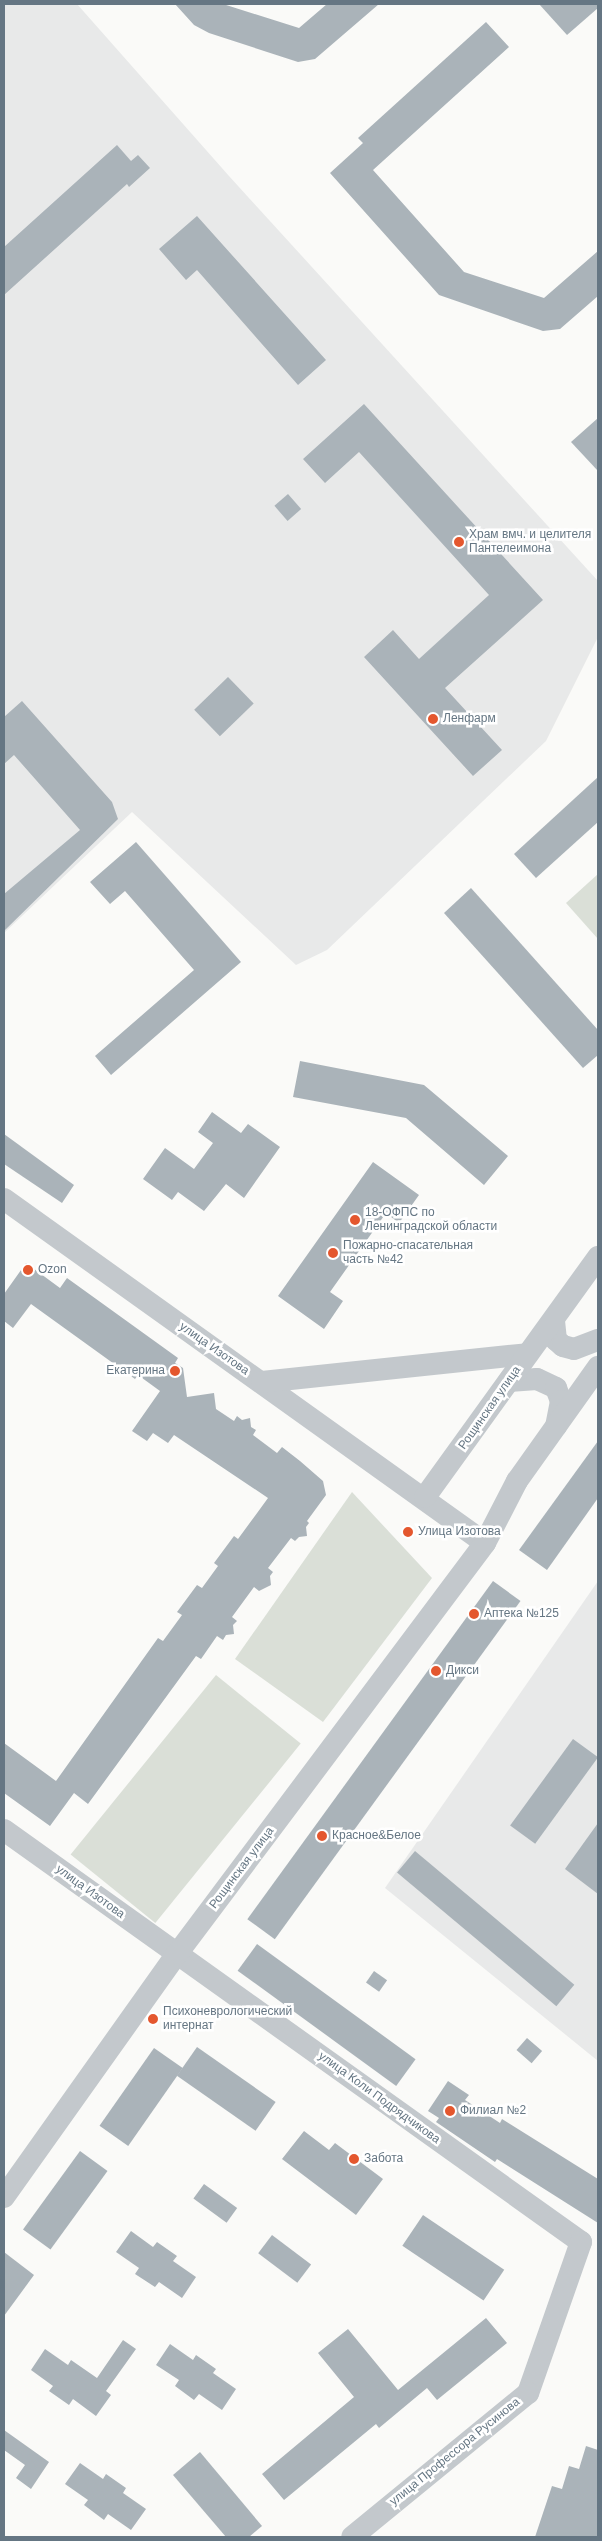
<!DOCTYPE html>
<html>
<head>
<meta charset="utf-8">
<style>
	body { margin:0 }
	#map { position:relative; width:602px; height:2541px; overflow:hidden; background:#fafaf8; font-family:Arial,sans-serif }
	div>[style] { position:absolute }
	.built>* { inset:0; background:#e8e9e9 }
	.green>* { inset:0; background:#dadfd7; transform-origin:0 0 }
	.building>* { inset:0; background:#aab3b9; transform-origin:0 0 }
	.minor>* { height:22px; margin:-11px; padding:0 11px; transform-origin:11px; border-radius:11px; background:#c3c8cc }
	.dots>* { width:14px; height:14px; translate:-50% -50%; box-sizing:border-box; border:2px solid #fff; border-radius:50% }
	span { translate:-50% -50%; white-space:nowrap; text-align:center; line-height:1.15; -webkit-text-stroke:5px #fff; paint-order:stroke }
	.poi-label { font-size:12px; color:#657683 }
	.left { translate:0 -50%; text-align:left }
	.right { translate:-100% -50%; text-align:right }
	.street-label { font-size:12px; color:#657683 }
	.frame { position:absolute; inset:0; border:5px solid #657683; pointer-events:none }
</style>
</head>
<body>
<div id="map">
	<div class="built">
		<div style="clip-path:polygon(4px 4px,77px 4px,229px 176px,598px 581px,598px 637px,546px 741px,327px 950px,296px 965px,132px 812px,4px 933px)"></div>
		<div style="clip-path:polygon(598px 1581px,598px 2061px,385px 1888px)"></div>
	</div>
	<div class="green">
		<div style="clip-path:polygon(598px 874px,598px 939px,566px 903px)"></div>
		<div style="clip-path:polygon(352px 1492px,432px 1578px,323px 1722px,235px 1659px)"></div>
		<div style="left:216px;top:1675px;width:109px;height:231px;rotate:39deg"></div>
	</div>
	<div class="building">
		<div style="clip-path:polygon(175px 4px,223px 4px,299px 28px,327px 4px,379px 4px,315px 59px,298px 62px,209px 33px,194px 25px)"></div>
		<div style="clip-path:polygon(539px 4px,598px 4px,598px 8px,567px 35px)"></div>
		<div style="clip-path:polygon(486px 22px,509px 47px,373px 170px,464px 272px,544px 298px,598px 251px,598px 296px,560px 329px,543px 331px,439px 295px,330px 173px,363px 143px,358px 138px)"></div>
		<div style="clip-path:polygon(117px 145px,131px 161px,138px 155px,150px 168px,129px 187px,127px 184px,4px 295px,4px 247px)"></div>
		<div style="clip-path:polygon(197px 216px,326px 360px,298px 385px,197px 270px,186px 280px,159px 249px)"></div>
		<div style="clip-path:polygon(364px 404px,543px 600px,445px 688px,502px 750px,473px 776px,364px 657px,393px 630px,419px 659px,489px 595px,359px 452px,325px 483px,303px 459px)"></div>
		<div style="clip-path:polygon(598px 418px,598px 471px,571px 442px)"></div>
		<div style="left:288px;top:494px;width:20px;height:18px;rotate:49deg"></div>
		<div style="left:228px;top:677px;width:37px;height:47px;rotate:46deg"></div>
		<div style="clip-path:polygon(22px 701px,112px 802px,118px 819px,4px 931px,4px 894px,80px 830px,14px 755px,4px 764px,4px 717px)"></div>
		<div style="clip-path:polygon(598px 777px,598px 822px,536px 878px,514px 854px)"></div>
		<div style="clip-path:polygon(136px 842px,241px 962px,111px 1075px,95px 1056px,194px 970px,125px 891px,110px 904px,90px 882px)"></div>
		<div style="clip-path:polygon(471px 888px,598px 1030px,598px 1055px,583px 1068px,444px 913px)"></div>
		<div style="clip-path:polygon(300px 1061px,424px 1085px,508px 1156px,484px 1185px,406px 1118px,293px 1097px)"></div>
		<div style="clip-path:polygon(212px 1112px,241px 1133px,248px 1124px,280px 1147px,244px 1198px,226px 1184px,204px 1211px,178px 1192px,172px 1200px,143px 1179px,165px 1148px,194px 1169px,213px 1143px,198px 1132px)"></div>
		<div style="clip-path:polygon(4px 1134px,74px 1185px,62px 1203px,4px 1164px)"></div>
		<div style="clip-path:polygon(373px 1162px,419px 1195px,399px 1223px,386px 1213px,330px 1292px,343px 1301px,324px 1329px,278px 1296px)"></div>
		<div style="clip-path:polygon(26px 1263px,60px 1288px,67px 1278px,178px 1358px,175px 1363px,183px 1368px,187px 1397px,214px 1393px,216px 1409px,234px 1421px,237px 1416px,242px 1420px,250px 1418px,251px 1427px,256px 1430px,253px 1435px,277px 1453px,282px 1447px,300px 1461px,323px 1481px,326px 1495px,307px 1521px,309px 1523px,306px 1527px,307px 1536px,299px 1537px,295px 1541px,291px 1538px,268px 1568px,273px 1572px,270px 1576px,271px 1585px,259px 1591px,254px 1587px,232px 1617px,237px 1621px,233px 1625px,234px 1634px,226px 1635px,223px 1640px,217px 1636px,201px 1659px,196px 1656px,88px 1804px,74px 1793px,50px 1826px,4px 1793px,4px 1743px,56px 1781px,158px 1638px,163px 1641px,182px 1615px,177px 1612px,197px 1585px,202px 1588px,218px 1566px,214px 1563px,234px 1536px,238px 1539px,268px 1498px,174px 1435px,168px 1443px,153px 1433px,147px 1441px,132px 1431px,160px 1391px,138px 1375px,135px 1379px,31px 1304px,13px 1328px,4px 1321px,4px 1294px)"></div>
		<div style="clip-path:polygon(598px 1441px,598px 1498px,547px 1570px,519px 1550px)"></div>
		<div style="left:493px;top:1581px;width:34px;height:418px;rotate:36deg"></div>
		<div style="left:573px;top:1739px;width:31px;height:107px;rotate:36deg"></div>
		<div style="clip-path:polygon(598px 1823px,598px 1894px,565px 1869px)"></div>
		<div style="left:415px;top:1851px;width:208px;height:28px;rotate:40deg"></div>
		<div style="left:257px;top:1944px;width:196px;height:33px;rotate:36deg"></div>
		<div style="left:374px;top:1971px;width:16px;height:14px;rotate:35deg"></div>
		<div style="left:527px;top:2038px;width:20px;height:16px;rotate:41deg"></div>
		<div style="left:197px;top:2047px;width:96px;height:35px;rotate:35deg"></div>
		<div style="left:154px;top:2048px;width:35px;height:95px;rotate:35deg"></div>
		<div style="clip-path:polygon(448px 2081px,469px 2095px,465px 2100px,500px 2123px,502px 2119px,598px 2179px,598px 2223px,497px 2159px,495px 2162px,436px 2122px,439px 2118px,428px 2111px)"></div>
		<div style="clip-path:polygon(304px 2131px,329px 2150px,335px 2143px,383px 2179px,356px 2215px,282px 2159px)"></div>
		<div style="left:80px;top:2151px;width:34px;height:97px;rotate:36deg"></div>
		<div style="left:204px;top:2184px;width:41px;height:18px;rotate:36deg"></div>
		<div style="left:423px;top:2215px;width:98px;height:37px;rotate:34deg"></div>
		<div style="clip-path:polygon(131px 2231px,153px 2247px,157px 2242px,177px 2256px,173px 2261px,196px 2277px,182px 2298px,159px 2282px,155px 2287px,135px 2274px,139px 2268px,116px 2252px)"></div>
		<div style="left:272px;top:2235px;width:49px;height:23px;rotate:37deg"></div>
		<div style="clip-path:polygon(4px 2252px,34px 2275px,4px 2316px)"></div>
		<div style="clip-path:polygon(486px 2318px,507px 2343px,437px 2400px,427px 2388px,379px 2428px,376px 2424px,284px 2500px,262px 2474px,354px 2397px,318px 2353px,348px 2329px,398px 2390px)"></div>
		<div style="clip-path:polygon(123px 2340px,136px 2349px,106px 2391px,111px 2395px,96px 2416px,73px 2399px,69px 2405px,49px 2391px,53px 2386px,31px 2370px,45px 2349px,68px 2365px,71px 2360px,97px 2378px)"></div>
		<div style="clip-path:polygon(170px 2344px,193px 2360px,196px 2355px,216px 2369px,213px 2373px,236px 2389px,222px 2410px,199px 2394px,194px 2400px,175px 2386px,179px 2380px,156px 2365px)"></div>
		<div style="clip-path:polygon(4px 2430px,49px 2462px,31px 2489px,16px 2478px,25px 2465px,4px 2450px)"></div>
		<div style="clip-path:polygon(586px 2446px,598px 2450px,598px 2537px,535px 2537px,552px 2486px,562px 2489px,569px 2466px,579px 2469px)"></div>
		<div style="clip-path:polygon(200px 2452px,262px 2526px,249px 2537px,226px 2537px,173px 2475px)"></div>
		<div style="clip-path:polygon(80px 2463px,103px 2479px,106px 2474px,126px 2488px,123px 2493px,146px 2509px,131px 2530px,108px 2514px,104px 2520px,84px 2505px,88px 2500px,65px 2484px)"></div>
	</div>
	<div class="minor">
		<div style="left:4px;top:1199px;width:591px;rotate:35.57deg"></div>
		<div style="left:554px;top:1321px;width:19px;rotate:84deg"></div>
		<div style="left:556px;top:1340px;width:9px;rotate:41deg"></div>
		<div style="left:563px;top:1346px;width:11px;rotate:15deg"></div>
		<div style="left:574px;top:1349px;width:26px;rotate:-21deg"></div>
		<div style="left:509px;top:1381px;width:28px;rotate:-4deg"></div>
		<div style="left:537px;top:1379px;width:21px;rotate:25deg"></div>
		<div style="left:556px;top:1388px;width:14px;rotate:69deg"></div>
		<div style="left:561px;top:1401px;width:25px;rotate:101deg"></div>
		<div style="left:262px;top:1382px;width:267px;rotate:-6deg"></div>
		<div style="left:425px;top:1497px;width:296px;rotate:-54.2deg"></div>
		<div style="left:4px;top:1830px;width:709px;rotate:35.53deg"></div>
		<div style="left:581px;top:2242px;width:160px;rotate:109.3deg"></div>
		<div style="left:528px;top:2393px;width:227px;rotate:140.7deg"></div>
		<div style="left:4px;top:2197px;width:298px;rotate:-54.6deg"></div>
		<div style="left:177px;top:1954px;width:514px;rotate:-53.15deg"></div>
		<div style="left:485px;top:1543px;width:70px;rotate:-62.7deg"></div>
		<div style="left:517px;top:1481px;width:140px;rotate:-54.6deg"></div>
	</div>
	<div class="dots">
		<div style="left:459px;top:542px;background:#e4572e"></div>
		<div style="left:433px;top:719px;background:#e4572e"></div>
		<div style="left:355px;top:1220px;background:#e4572e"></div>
		<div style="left:333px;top:1253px;background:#e4572e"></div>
		<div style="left:28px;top:1270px;background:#e4572e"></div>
		<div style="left:175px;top:1371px;background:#e4572e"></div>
		<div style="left:408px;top:1532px;background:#e4572e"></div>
		<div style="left:474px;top:1614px;background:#e4572e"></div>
		<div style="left:436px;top:1671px;background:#e4572e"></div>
		<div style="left:322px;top:1836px;background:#e4572e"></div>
		<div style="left:153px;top:2019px;background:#e4572e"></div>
		<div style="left:450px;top:2111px;background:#e4572e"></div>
		<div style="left:354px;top:2159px;background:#e4572e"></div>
	</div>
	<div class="poi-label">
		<span class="left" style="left:469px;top:542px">Храм вмч. и целителя<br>Пантелеимона</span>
		<span class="left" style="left:443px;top:719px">Ленфарм</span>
		<span class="left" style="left:365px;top:1220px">18-ОФПС по<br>Ленинградской области</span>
		<span class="left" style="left:343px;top:1253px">Пожарно-спасательная<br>часть №42</span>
		<span class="left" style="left:38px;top:1270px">Ozon</span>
		<span class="right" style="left:165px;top:1371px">Екатерина</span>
		<span class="left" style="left:418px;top:1532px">Улица Изотова</span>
		<span class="left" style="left:484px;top:1614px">Аптека №125</span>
		<span class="left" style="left:446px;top:1671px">Дикси</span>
		<span class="left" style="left:332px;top:1836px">Красное&amp;Белое</span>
		<span class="left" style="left:163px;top:2019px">Психоневрологический<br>интернат</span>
		<span class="left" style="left:460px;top:2111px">Филиал №2</span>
		<span class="left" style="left:364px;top:2159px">Забота</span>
	</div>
	<div class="street-label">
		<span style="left:214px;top:1349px;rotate:35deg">улица Изотова</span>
		<span style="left:490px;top:1408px;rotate:-55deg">Рощинская улица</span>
		<span style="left:242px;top:1868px;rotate:-53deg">Рощинская улица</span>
		<span style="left:90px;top:1892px;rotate:36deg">улица Изотова</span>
		<span style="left:379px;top:2098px;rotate:36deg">улица Коли Подрядчикова</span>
		<span style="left:455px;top:2452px;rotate:-39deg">улица Профессора Русинова</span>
	</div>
	<div class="frame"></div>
</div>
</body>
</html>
